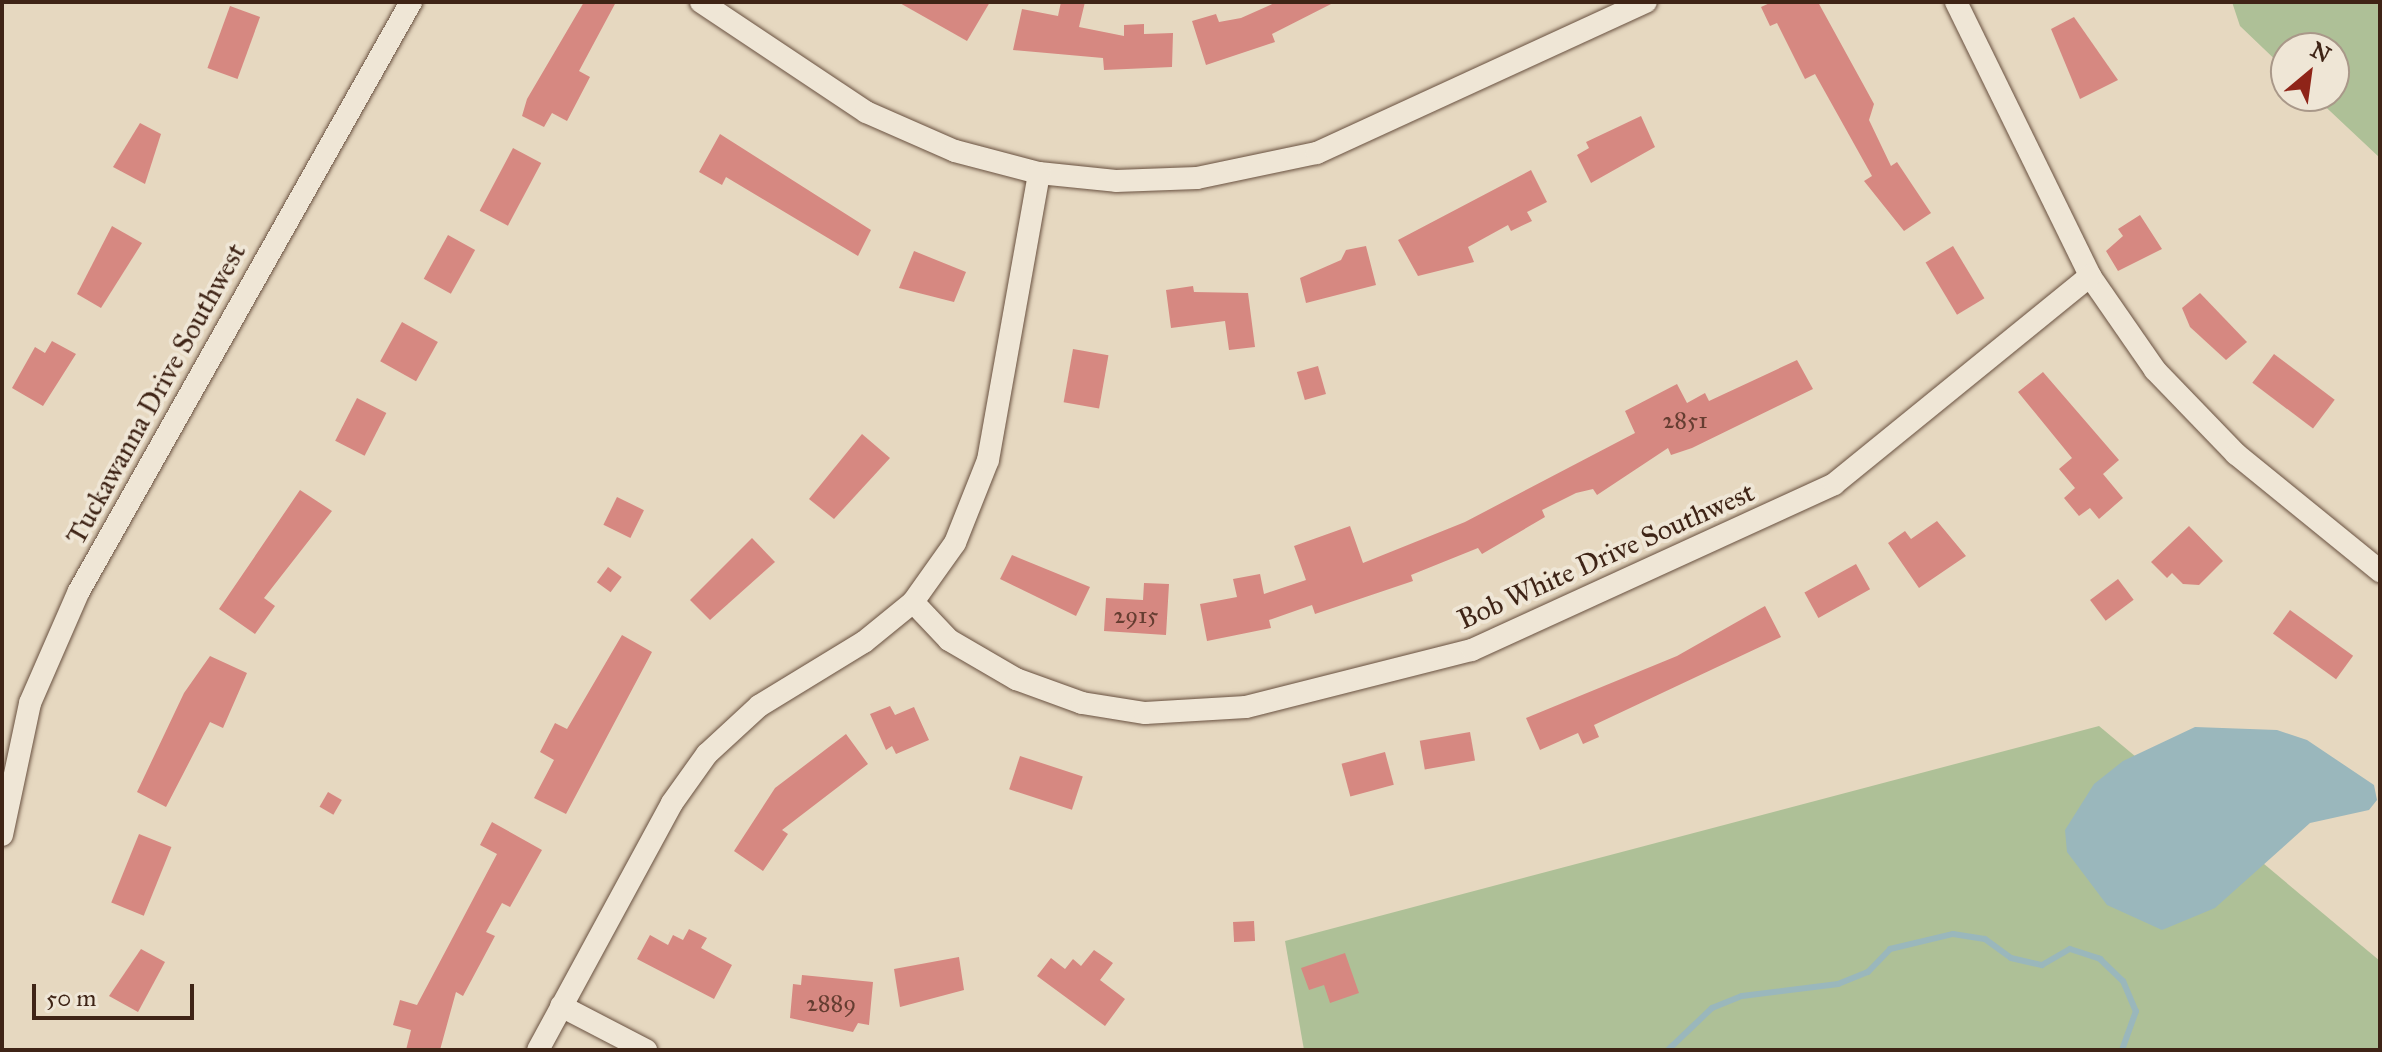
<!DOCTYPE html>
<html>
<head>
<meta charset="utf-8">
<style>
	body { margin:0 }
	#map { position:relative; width:2382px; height:1052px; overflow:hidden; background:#e6d8c0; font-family:"IM FELL Great Primer",serif }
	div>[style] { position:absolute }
	.green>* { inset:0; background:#aec097 }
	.water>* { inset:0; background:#9ab7bc }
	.stream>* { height:6px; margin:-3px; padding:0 3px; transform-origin:3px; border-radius:3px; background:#9ab7bc }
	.building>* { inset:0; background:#d68881; transform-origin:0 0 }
	.roads { filter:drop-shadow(0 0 2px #695140) drop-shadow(0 0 2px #695140) }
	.minor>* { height:22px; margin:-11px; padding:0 11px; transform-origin:11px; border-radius:11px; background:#efe6d6 }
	span { translate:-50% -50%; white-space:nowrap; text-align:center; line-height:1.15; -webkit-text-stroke:8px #efe6d6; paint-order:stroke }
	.number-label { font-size:24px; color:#653d31 }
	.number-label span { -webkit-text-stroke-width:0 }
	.street-label { font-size:28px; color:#3f2416 }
	.frame { position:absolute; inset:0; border:4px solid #3f2416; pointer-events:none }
	.north { position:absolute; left:2270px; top:32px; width:80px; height:80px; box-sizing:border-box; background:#efe6d6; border:2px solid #a99889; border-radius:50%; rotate:29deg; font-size:22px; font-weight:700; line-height:32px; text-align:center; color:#3f2416 }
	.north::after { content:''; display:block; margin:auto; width:28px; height:36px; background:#8f2418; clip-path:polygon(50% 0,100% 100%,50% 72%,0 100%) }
	.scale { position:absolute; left:32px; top:984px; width:162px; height:36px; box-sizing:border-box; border:4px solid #3f2416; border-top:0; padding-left:10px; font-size:24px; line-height:28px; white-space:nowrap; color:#3f2416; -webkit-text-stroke:6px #efe6d6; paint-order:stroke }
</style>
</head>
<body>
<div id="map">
	<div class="green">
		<div style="clip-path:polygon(2232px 2px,2380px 2px,2380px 158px,2314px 96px,2334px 96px,2334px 48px,2286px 48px,2286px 70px,2240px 26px)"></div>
		<div style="clip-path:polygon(2099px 726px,2380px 961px,2380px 1050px,1304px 1050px,1285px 941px)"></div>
	</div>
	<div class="water">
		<div style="clip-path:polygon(2195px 727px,2277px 730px,2307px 740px,2374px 785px,2377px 800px,2369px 810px,2310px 823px,2215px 908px,2162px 930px,2107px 905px,2067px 852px,2065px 830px,2094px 784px,2123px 761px)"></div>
	</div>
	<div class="stream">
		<div style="left:1668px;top:1050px;width:61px;rotate:-43.7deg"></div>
		<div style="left:1712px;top:1008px;width:32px;rotate:-22deg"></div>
		<div style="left:1742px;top:996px;width:97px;rotate:-7.1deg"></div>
		<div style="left:1838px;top:984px;width:32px;rotate:-22deg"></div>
		<div style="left:1868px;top:972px;width:32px;rotate:-46deg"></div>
		<div style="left:1890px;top:949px;width:65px;rotate:-13.4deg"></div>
		<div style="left:1953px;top:934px;width:32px;rotate:9deg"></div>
		<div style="left:1985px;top:939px;width:32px;rotate:36deg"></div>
		<div style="left:2011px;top:958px;width:32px;rotate:13deg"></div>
		<div style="left:2042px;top:965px;width:32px;rotate:-30deg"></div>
		<div style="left:2070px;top:949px;width:32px;rotate:18deg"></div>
		<div style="left:2100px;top:959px;width:32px;rotate:44deg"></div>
		<div style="left:2123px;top:981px;width:33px;rotate:67deg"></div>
		<div style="left:2136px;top:1011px;width:41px;rotate:109.7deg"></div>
	</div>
	<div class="building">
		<div style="clip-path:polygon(584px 2px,616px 2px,579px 71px,590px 77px,567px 121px,552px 113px,544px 127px,522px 116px,527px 99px)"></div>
		<div style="clip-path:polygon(898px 2px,990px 2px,967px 41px)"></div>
		<div style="clip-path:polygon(1061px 2px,1085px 2px,1079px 27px,1124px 36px,1124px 25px,1144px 24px,1144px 34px,1173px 33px,1172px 67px,1104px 70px,1103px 58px,1013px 50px,1022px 9px,1058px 16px)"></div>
		<div style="clip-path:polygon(1277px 2px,1335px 2px,1272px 34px,1275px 42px,1206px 65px,1192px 21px,1216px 14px,1219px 22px,1241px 18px)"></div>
		<div style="clip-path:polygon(1772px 2px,1818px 2px,1874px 104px,1869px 120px,1891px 166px,1897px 162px,1931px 213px,1904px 231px,1864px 181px,1872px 176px,1815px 74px,1805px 79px,1777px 23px,1770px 26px,1761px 7px)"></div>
		<div style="left:230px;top:6px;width:32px;height:66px;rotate:20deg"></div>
		<div style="clip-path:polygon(2074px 17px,2118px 80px,2080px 99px,2051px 29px)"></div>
		<div style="clip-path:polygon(1641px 116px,1655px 147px,1591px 183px,1577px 155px,1589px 148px,1586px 142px)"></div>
		<div style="clip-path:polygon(140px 123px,161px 134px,145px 184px,113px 167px)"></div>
		<div style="clip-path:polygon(720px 134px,871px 230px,858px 256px,726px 177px,722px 185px,699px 172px)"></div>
		<div style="left:513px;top:148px;width:32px;height:71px;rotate:28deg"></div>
		<div style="clip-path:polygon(1531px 170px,1547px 202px,1527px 212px,1532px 221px,1511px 231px,1508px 225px,1468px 247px,1474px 262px,1418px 276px,1398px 240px)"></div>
		<div style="clip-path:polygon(2140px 215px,2162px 249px,2118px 271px,2106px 251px,2123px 236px,2118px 229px)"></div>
		<div style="clip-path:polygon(112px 226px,142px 243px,101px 308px,77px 294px)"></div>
		<div style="left:448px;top:235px;width:31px;height:50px;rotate:29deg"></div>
		<div style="clip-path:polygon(1366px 246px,1376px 285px,1306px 303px,1300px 278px,1341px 260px,1346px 250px)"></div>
		<div style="left:1953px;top:246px;width:61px;height:32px;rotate:59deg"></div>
		<div style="clip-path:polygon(914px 251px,966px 272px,954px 302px,899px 288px)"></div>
		<div style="clip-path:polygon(1193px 286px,1194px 292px,1248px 293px,1255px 347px,1229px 350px,1225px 321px,1171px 328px,1166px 290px)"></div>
		<div style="clip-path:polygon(2200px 293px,2247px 342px,2226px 360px,2190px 327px,2182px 308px)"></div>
		<div style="left:402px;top:322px;width:41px;height:45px;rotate:29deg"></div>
		<div style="clip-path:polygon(52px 341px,76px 354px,43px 406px,12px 388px,35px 347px,45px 353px)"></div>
		<div style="left:1073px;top:349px;width:36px;height:54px;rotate:10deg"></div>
		<div style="left:2274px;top:354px;width:76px;height:36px;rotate:37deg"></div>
		<div style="clip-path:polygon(1797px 360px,1813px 389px,1692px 448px,1671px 455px,1668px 448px,1597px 495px,1593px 489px,1576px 493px,1542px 510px,1545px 517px,1482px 554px,1478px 548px,1411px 575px,1413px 581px,1315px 614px,1312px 605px,1269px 620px,1271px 628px,1207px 641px,1200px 604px,1237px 597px,1233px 579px,1260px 574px,1264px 594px,1306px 580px,1294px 546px,1350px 526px,1363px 563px,1465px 522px,1635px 433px,1625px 411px,1677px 384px,1687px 403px,1705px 393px,1709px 401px)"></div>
		<div style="left:1318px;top:366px;width:29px;height:22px;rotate:74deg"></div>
		<div style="clip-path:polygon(2043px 372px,2119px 460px,2103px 474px,2123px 498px,2099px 519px,2090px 508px,2079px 516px,2064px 498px,2075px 488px,2059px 469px,2072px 458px,2018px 392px)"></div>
		<div style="left:357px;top:398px;width:33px;height:48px;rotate:27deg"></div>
		<div style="clip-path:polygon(862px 434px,890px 458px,834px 519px,809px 499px)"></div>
		<div style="clip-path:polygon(300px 490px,332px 511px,264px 598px,275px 606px,255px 634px,219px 609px)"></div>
		<div style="left:617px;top:497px;width:30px;height:31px;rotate:26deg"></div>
		<div style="clip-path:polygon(1937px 521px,1966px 556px,1919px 588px,1888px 543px,1905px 531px,1911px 539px)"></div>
		<div style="clip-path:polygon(2189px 526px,2223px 561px,2199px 585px,2183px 584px,2172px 573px,2167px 578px,2151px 562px)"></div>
		<div style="clip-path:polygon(752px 538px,775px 562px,710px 620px,690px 600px)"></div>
		<div style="clip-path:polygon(1012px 555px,1090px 587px,1076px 616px,1000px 579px)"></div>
		<div style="left:1856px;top:564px;width:29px;height:59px;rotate:61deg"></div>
		<div style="left:608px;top:567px;width:17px;height:19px;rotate:36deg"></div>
		<div style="left:2118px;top:579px;width:26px;height:35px;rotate:53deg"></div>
		<div style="clip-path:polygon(1144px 583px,1169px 584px,1166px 635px,1104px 631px,1106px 598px,1143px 600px)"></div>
		<div style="clip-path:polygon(1765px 606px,1781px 637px,1594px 725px,1599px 737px,1583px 744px,1578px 733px,1540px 750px,1526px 718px,1677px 656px)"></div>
		<div style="left:2290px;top:610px;width:78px;height:29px;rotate:36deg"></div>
		<div style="clip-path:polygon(622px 635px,652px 652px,566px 814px,534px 798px,554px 760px,540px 752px,555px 723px,567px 729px)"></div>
		<div style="clip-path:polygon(210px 656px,247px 673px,223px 728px,210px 722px,166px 807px,137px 792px,184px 693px)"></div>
		<div style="clip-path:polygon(890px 706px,895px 715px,914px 707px,929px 740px,896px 754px,892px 746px,886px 750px,870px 714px)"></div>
		<div style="left:1470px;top:732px;width:29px;height:51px;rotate:80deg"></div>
		<div style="clip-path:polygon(846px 734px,868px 764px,782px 830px,788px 834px,763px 871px,734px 851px,775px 788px)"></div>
		<div style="left:1385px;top:752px;width:34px;height:45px;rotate:75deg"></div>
		<div style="left:1020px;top:756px;width:66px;height:35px;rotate:18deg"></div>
		<div style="left:328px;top:792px;width:16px;height:17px;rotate:30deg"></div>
		<div style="clip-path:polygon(492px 822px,542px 850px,510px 907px,502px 903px,486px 932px,495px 936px,463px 996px,456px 992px,440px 1050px,406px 1050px,411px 1030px,393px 1025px,400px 1000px,417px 1005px,497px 854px,480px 845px)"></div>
		<div style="left:139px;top:834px;width:35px;height:74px;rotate:22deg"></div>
		<div style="left:1254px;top:921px;width:20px;height:21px;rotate:87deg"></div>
		<div style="clip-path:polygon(689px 929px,707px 938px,701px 948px,732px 965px,714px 999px,637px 959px,650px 935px,668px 945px,673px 935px,683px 940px)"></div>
		<div style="clip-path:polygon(141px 949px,165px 962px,138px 1012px,109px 996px)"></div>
		<div style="clip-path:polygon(1094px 950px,1113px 963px,1100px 980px,1125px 999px,1105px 1026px,1037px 976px,1051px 958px,1065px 969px,1073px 959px,1081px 966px)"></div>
		<div style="clip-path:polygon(1345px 953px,1359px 993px,1330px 1003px,1324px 985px,1309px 990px,1301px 968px)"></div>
		<div style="clip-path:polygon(959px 957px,964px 990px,900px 1007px,894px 969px)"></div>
		<div style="clip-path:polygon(802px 975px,873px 982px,869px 1025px,858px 1023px,853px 1032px,790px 1018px,793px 984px,801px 985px)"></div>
	</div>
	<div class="roads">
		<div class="minor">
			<div style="left:701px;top:2px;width:198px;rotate:33.7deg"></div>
			<div style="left:866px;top:112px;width:97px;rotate:23.7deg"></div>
			<div style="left:955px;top:151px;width:87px;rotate:14.7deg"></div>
			<div style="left:1039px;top:173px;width:77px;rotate:5.9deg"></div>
			<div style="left:1116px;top:181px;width:81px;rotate:-2.1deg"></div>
			<div style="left:1197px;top:178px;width:123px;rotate:-11.8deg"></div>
			<div style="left:1317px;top:153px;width:362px;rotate:-24.7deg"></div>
			<div style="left:1956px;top:2px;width:305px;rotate:63.9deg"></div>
			<div style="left:2090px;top:276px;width:114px;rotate:55.3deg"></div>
			<div style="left:2155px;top:370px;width:117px;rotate:46deg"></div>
			<div style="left:2236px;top:454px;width:186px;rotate:39.1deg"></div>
			<div style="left:913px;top:602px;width:52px;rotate:46.5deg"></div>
			<div style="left:949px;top:640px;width:78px;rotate:30.2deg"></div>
			<div style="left:1016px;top:679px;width:70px;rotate:20deg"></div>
			<div style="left:1082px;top:703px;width:64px;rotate:9deg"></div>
			<div style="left:1145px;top:713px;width:101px;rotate:-3.4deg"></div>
			<div style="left:1246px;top:707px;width:233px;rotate:-14.2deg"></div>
			<div style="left:1472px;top:650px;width:398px;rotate:-24.6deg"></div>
			<div style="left:1834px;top:484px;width:330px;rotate:-39.1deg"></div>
			<div style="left:2px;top:835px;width:135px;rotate:-78deg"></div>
			<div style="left:30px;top:703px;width:122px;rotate:-66.4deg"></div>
			<div style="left:79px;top:591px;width:676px;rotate:-60.59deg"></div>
			<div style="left:561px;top:1006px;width:96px;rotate:27.4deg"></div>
			<div style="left:538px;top:1050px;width:281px;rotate:-61.5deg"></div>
			<div style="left:672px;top:803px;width:60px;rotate:-54.5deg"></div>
			<div style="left:707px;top:754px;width:71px;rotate:-42.7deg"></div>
			<div style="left:759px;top:706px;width:123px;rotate:-31.4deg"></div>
			<div style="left:864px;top:642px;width:63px;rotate:-39.2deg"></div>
			<div style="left:913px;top:602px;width:72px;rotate:-54.6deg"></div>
			<div style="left:955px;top:543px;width:89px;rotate:-68.3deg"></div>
			<div style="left:988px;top:460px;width:291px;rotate:-79.9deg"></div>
		</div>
	</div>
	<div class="number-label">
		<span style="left:1685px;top:421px">2851</span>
		<span style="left:1136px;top:616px">2915</span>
		<span style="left:831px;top:1004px">2889</span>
	</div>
	<div class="street-label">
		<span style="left:156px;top:394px;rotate:-61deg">Tuckawanna Drive Southwest</span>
		<span style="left:1606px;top:556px;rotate:-24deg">Bob White Drive Southwest</span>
	</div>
	<div class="frame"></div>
	<div class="north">N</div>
	<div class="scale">50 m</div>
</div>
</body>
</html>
